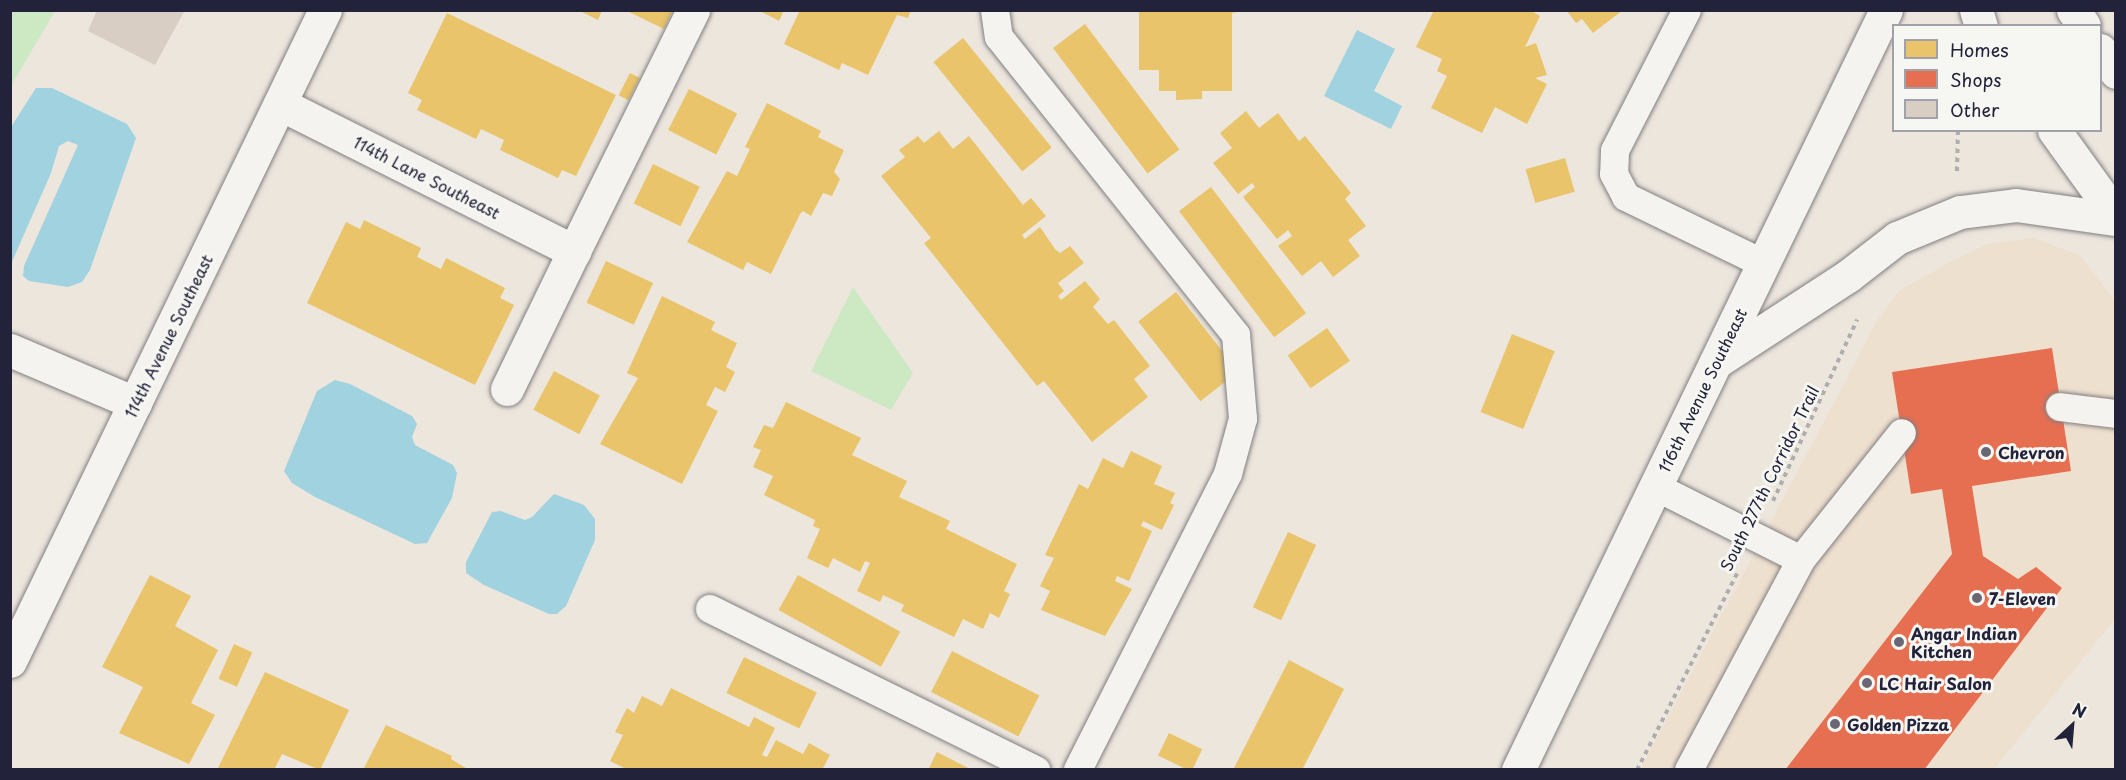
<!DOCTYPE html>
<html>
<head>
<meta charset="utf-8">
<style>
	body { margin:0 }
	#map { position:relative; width:2126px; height:780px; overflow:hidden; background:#ece6dd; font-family:"Playpen Sans",sans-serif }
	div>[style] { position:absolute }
	.built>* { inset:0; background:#eee0cf }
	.green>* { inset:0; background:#cde9c4 }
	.water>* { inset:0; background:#a0d2e0 }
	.homes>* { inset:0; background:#e9c46a; transform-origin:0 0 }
	.shops>* { inset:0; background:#e76f51 }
	.building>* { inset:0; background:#d8cec3 }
	.path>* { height:4px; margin-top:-2px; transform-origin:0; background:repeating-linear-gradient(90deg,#afaeae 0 4.5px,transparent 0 9px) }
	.roads { filter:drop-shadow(0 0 2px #817f80) drop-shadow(0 0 2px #817f80) }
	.lane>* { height:28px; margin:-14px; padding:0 14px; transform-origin:14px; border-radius:14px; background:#f4f3f0 }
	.street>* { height:33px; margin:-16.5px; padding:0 16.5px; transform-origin:16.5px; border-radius:16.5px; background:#f4f3f0 }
	.secondary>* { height:33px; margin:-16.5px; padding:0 16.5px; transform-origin:16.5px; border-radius:16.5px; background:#f4f3f0 }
	.primary>* { height:33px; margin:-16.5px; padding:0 16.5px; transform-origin:16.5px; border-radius:16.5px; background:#f4f3f0 }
	.dots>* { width:16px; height:16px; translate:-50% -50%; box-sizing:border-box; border:3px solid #f6f6f2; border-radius:50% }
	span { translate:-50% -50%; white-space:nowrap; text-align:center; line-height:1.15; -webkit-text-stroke:6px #f6f6f2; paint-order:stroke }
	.street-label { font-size:16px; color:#22223b }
	.poi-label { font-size:16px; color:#22223b; font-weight:700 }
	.left { translate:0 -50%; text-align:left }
	.frame { position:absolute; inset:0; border:12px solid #22223b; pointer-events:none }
	.legend { position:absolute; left:1892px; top:24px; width:210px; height:108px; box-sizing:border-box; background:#f6f6f2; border:2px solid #a1a1a9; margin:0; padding:8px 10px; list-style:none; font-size:18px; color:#22223b }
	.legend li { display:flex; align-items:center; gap:12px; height:30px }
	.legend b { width:30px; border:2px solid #a1a1a9 }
	.north { position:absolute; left:2042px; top:696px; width:60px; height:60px; -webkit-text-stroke:4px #f6f6f2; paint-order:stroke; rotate:26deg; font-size:16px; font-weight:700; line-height:24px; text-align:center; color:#22223b }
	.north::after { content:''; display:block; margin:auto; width:21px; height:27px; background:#22223b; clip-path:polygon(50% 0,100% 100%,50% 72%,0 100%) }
</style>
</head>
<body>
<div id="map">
	<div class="built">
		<div style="clip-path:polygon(2032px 238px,2080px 255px,2115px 301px,2115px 619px,1994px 769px,1640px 770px,1878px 319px,1900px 290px,1956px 259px,1988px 244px)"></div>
	</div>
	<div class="green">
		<div style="clip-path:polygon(11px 10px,55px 11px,11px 86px,10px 11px)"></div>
		<div style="clip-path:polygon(853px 287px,913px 373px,891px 410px,811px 371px)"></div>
	</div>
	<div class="water">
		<div style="clip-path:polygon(1357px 30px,1395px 49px,1374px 91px,1402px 106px,1391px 129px,1324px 96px)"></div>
		<div style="clip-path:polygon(36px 88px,52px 88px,127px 124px,136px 138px,90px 270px,82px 282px,68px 287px,29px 281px,23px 276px,24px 266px,78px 145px,68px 141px,59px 146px,51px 173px,11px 264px,11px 127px)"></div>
		<div style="clip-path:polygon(335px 380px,350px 384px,412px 416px,417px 424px,412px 437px,415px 445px,453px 465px,457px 473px,452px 498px,427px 543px,415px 544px,315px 497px,292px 483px,284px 471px,317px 391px)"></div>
		<div style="clip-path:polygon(554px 494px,584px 505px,595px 519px,595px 540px,566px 606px,557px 614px,549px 614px,484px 585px,466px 573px,466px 562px,492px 512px,501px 511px,525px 520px,532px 517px)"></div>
	</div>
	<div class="homes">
		<div style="clip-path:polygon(578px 10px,602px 10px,598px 20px)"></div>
		<div style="clip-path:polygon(625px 10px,673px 10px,664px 29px)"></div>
		<div style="clip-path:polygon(758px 10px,784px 10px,779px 21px)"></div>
		<div style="clip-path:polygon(800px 10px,911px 10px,908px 18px,897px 15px,868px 75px,842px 63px,839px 70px,784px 44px)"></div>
		<div style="clip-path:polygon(1248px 10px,1232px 13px,1232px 91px,1202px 91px,1202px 99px,1176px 100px,1176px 91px,1159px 91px,1159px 70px,1139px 70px,1139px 11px)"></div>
		<div style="clip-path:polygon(1434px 10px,1530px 10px,1540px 16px,1525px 47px,1536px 43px,1547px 75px,1535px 78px,1547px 84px,1527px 124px,1495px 107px,1482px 133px,1431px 108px,1447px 76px,1437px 71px,1442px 59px,1416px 47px)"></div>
		<div style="clip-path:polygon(1566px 10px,1623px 10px,1593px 33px,1582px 19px,1576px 23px)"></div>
		<div style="clip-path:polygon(447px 13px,616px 95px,576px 176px,562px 170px,558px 178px,500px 150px,504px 140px,481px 129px,476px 139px,417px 110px,422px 100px,408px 93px)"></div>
		<div style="left:1085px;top:24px;width:157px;height:40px;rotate:53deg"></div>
		<div style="left:963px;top:38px;width:141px;height:38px;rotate:51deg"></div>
		<div style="left:630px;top:73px;width:11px;height:25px;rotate:27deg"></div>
		<div style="left:689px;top:89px;width:54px;height:46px;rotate:27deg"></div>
		<div style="clip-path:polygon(767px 103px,821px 131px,818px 137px,844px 150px,834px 172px,840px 179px,832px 196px,823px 193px,811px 216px,803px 211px,800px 214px,771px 274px,747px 262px,743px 270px,687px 242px,727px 171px,737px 176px,750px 149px,745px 147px)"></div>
		<div style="clip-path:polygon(1246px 111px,1259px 128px,1278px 113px,1299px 141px,1305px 136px,1351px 193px,1345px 199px,1366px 226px,1348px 240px,1360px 256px,1333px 277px,1321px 261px,1302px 276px,1278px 246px,1292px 236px,1288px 230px,1277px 239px,1243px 197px,1255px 187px,1252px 183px,1238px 194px,1213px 163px,1232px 148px,1220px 133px)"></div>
		<div style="clip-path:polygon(939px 131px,953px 149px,969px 136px,1023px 205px,1031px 198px,1046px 216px,1022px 235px,1025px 239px,1040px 227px,1055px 249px,1060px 253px,1070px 246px,1084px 263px,1058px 283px,1064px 291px,1058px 296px,1061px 300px,1085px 281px,1100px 299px,1093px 307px,1108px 324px,1114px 320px,1150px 366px,1134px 379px,1148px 397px,1092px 442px,1044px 381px,1037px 386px,924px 243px,931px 238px,881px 176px,905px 157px,899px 150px,918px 136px,924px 143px)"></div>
		<div style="left:1565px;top:158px;width:35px;height:41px;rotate:74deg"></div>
		<div style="left:653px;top:164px;width:52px;height:44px;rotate:26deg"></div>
		<div style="left:1211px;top:187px;width:158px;height:40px;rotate:53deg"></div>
		<div style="clip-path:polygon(364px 220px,421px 248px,417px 257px,441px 269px,446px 258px,505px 288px,500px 298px,514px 305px,475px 385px,307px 303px,346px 222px,360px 229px)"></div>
		<div style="left:606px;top:261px;width:52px;height:46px;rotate:25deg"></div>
		<div style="left:1176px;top:292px;width:101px;height:48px;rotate:52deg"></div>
		<div style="clip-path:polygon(662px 296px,715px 322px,711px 330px,737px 343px,726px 367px,735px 372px,725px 392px,715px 387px,706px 405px,718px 411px,682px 484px,600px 444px,638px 378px,627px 373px)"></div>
		<div style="left:1327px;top:328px;width:40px;height:48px;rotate:55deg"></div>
		<div style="left:1512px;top:334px;width:46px;height:84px;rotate:22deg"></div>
		<div style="left:554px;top:371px;width:52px;height:44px;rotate:28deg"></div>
		<div style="clip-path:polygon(786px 402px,861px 438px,852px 455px,907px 481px,899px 497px,950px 521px,946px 529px,1017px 564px,1004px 591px,1010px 594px,999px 618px,990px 613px,983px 629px,963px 619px,954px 637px,901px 611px,904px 605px,883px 595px,880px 602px,857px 591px,870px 563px,865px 561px,860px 572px,833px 558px,828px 568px,807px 558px,820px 529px,813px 526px,815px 520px,764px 495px,773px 476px,753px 467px,761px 450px,753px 447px,764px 425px,773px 428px)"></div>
		<div style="clip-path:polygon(1131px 451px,1162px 466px,1154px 484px,1175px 493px,1170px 503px,1174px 505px,1162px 530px,1143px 521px,1141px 526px,1152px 531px,1129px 581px,1117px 576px,1115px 581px,1132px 589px,1105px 636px,1041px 610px,1050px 591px,1040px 586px,1054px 558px,1045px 555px,1079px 484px,1088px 489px,1103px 458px,1123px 468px)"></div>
		<div style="left:1288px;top:532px;width:31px;height:83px;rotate:25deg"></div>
		<div style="clip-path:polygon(150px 575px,191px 596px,175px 626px,218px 650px,191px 703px,215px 715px,189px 764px,119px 733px,143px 687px,102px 667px)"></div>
		<div style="left:798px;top:575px;width:117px;height:40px;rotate:29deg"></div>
		<div style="left:234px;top:644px;width:20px;height:38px;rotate:24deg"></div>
		<div style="left:952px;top:651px;width:98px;height:46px;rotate:27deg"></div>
		<div style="left:744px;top:657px;width:81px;height:40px;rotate:26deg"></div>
		<div style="clip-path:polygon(1289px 660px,1344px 689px,1302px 770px,1233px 770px)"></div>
		<div style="clip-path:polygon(265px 672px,349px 710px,320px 770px,282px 754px,274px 770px,217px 770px)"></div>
		<div style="clip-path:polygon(671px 688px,749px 727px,754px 717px,775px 728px,762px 755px,767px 757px,776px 740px,803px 754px,809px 743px,830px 755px,822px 770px,628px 770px,610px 761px,623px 735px,615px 732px,627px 708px,634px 713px,642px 696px,662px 706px)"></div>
		<div style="clip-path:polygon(386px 725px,452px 756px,451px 759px,469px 770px,363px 770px)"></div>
		<div style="left:1169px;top:733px;width:37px;height:25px;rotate:26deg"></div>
		<div style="clip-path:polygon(937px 752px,972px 770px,928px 770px)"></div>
	</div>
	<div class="shops">
		<div style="clip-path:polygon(2052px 348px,2071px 471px,1972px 486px,1983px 556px,2018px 579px,2036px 567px,2062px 588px,1924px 770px,1785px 770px,1952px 554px,1942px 489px,1911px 494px,1892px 372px)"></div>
	</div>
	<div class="building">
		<div style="clip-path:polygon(97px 10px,185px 10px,155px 65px,88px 31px)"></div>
	</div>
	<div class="path">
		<div style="left:1957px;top:171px;width:41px;rotate:-88.6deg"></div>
		<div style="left:1773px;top:501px;width:200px;rotate:-65.1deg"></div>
		<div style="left:1637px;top:770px;width:222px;rotate:-63deg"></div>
	</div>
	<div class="roads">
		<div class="lane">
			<div style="left:995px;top:10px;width:27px;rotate:82deg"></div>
			<div style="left:999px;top:37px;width:381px;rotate:51.5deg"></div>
			<div style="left:1236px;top:335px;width:84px;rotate:85.2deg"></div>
			<div style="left:1243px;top:419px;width:57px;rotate:105.3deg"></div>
			<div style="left:1228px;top:474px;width:332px;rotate:116.9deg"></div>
			<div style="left:1687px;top:10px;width:158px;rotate:117.1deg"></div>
			<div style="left:1615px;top:151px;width:23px;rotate:92deg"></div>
			<div style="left:1614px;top:174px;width:26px;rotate:62deg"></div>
			<div style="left:1626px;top:197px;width:153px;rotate:25.9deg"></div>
			<div style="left:2060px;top:407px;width:56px;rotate:7.1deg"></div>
			<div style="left:1656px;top:487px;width:162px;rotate:26.7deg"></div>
			<div style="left:710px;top:609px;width:364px;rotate:26.3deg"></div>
			<div style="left:1689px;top:770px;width:238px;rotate:-61.9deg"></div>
			<div style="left:1801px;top:560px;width:162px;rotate:-51.5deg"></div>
		</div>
		<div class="street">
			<div style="left:280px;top:104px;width:329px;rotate:26.6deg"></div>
			<div style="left:574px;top:251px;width:269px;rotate:-63.7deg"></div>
			<div style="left:10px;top:350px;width:136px;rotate:23deg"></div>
			<div style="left:507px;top:389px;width:153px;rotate:-64.1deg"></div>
		</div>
		<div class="secondary">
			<div style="left:10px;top:661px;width:723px;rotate:-64.18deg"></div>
			<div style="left:1518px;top:770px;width:844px;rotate:-64.16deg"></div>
		</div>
		<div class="primary">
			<div style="left:1976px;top:10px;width:17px;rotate:73deg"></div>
			<div style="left:2073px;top:10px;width:19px;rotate:55deg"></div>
			<div style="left:2100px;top:50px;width:27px;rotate:54deg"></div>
			<div style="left:2054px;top:130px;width:106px;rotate:54.2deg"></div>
			<div style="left:1716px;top:362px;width:158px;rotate:-33.1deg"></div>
			<div style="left:1848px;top:276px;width:62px;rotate:-37.8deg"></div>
			<div style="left:1897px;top:238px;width:68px;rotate:-22.4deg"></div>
			<div style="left:1960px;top:212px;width:56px;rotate:-7.1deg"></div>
			<div style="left:2016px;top:205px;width:101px;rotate:8deg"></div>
		</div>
	</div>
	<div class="dots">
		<div style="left:1986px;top:452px;background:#696774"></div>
		<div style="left:1977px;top:598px;background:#696774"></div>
		<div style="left:1899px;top:642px;background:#696774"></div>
		<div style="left:1867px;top:683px;background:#696774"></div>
		<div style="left:1835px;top:724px;background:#696774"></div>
	</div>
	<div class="street-label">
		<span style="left:427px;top:177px;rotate:27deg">114th Lane Southeast</span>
		<span style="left:168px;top:336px;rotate:-64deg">114th Avenue Southeast</span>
		<span style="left:1702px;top:390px;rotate:-64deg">116th Avenue Southeast</span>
		<span style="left:1769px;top:478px;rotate:-64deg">South 277th Corridor Trail</span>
	</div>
	<div class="poi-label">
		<span class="left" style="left:1998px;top:452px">Chevron</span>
		<span class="left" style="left:1989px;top:598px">7-Eleven</span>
		<span class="left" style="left:1911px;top:642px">Angar Indian<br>Kitchen</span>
		<span class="left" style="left:1879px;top:683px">LC Hair Salon</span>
		<span class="left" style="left:1847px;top:724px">Golden Pizza</span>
	</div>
	<div class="frame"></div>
	<ul class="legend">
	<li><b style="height:16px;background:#e9c46a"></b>Homes</li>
	<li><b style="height:16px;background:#e76f51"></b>Shops</li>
	<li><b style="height:16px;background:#d8cec3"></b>Other</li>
	</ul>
	<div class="north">N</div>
</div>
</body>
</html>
